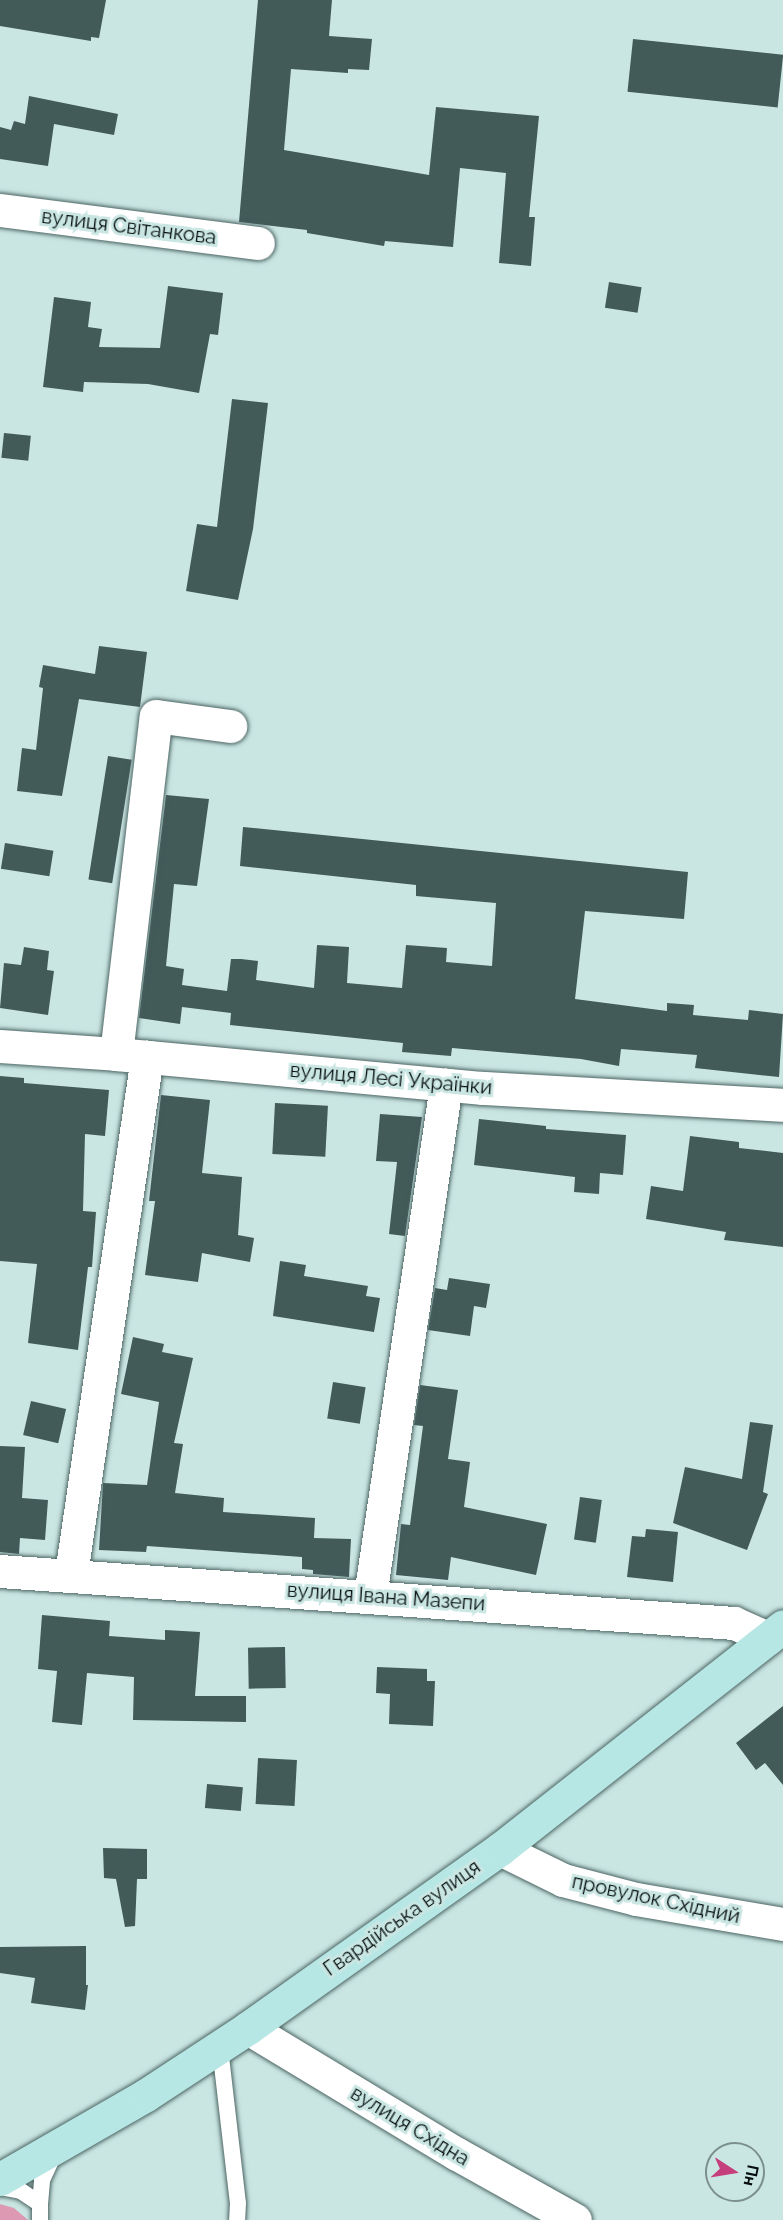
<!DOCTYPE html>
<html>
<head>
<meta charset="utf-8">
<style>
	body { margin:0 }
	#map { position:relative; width:783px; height:2220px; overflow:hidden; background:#cae6e3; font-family:Raleway,sans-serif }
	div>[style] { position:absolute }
	.green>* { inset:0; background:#dd99b1 }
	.building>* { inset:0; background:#425a58; transform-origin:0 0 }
	.roads { filter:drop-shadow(0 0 2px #4c6563) drop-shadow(0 0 2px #4c6563) }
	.service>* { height:16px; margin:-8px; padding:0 8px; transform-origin:8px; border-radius:8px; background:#fff }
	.minor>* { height:33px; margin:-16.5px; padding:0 16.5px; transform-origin:16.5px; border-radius:16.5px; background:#fff }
	.secondary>* { height:33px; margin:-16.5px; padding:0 16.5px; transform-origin:16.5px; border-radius:16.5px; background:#b7e7e5 }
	span { translate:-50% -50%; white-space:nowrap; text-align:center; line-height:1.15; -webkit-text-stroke:6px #cae6e3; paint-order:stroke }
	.street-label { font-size:20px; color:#050e0d }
	.north { position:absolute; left:705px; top:2142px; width:60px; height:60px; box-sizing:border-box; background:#cae6e3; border:2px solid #7b908d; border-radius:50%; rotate:102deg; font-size:16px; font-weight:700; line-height:24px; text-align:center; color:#050e0d }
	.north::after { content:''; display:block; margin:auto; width:21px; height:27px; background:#c63f7d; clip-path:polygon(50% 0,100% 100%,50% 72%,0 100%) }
</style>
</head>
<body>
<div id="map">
	<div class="green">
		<div style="clip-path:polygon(0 2204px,14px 2208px,28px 2220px,0 2220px)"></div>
	</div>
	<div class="building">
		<div style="clip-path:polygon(0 0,106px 0,99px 38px,91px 37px,91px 41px,0 26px)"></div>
		<div style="clip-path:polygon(258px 0,332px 0,329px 36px,372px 39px,369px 70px,348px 69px,348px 73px,291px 69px,284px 150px,429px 175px,436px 107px,539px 116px,529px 217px,535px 217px,531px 266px,499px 263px,506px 173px,460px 168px,453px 247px,385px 241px,384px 246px,307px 233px,307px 230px,239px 222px)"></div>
		<div style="left:633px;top:39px;width:151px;height:53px;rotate:6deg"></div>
		<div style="clip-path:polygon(29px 96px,118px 114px,114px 135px,54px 124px,48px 166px,0 159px,0 127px,11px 130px,14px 121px,25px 124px)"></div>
		<div style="left:609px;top:282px;width:33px;height:26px;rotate:9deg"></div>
		<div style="clip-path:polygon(168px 286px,223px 293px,218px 335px,210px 334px,199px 393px,148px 384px,84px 382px,83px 392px,43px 387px,54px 297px,91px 302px,88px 327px,102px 329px,99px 347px,160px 348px)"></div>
		<div style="clip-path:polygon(232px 399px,268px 403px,253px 529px,238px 600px,186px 591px,197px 524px,217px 527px)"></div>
		<div style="left:4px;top:433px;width:27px;height:25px;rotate:6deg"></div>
		<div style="clip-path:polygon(99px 646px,147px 652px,140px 707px,79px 699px,62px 796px,17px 791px,22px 748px,36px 750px,43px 688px,39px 687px,43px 665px,95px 674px)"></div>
		<div style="left:108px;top:756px;width:24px;height:125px;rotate:9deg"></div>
		<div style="clip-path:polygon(166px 795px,209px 799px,197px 886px,174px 884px,166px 966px,184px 969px,182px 985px,227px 991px,231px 959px,241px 959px,258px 961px,256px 980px,314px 988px,317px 945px,349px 947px,347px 983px,402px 988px,406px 945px,447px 948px,446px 962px,492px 966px,496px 903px,416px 896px,416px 885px,240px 866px,243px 827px,688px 872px,684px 919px,585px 911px,575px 999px,667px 1011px,667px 1003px,694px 1005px,693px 1015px,748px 1020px,749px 1010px,783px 1014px,779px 1077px,695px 1068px,697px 1055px,621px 1049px,619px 1066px,581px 1059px,452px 1048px,451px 1056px,402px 1052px,403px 1043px,230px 1025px,231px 1013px,182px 1007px,180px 1024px,139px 1018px)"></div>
		<div style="left:5px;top:843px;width:49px;height:26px;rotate:9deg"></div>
		<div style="clip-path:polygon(24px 947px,49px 951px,47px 970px,54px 971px,48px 1015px,0 1008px,4px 963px,21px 965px)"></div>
		<div style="clip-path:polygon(0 1076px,24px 1078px,24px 1083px,109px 1090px,105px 1136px,85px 1134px,83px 1211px,96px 1212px,92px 1267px,88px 1267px,78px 1350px,28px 1343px,37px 1264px,0 1261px)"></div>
		<div style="clip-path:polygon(161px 1095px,210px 1100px,202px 1173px,242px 1177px,238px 1235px,254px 1238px,250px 1262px,202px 1253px,198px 1282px,145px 1275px,155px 1201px,149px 1201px)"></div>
		<div style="left:275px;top:1103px;width:53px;height:51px;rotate:3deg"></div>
		<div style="clip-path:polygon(380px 1114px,422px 1117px,405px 1236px,389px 1234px,397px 1162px,376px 1161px)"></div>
		<div style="clip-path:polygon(479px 1119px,546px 1126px,546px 1129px,626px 1135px,623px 1175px,600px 1173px,599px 1194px,574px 1192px,575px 1177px,474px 1165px)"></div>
		<div style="clip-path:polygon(690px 1136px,739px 1142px,739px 1148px,783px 1153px,783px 1247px,724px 1240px,726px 1232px,646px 1219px,651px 1186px,683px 1191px)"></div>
		<div style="clip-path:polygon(280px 1261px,306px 1265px,304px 1276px,368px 1286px,366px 1296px,380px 1298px,374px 1332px,273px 1316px)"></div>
		<div style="clip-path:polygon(449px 1278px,490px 1284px,486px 1308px,474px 1306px,470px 1336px,428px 1330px,435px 1288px,447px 1290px)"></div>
		<div style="clip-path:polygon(133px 1337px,164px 1344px,162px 1352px,193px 1358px,174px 1443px,183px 1444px,175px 1493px,224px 1498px,223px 1512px,315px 1518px,314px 1538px,351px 1539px,349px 1577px,313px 1574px,313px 1570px,302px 1569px,302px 1557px,147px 1546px,146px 1552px,99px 1550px,103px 1483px,147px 1485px,159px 1402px,121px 1394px)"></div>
		<div style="left:333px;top:1382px;width:33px;height:37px;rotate:9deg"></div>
		<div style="clip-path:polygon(420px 1385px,458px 1390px,448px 1459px,470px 1462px,464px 1507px,547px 1524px,536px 1575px,451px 1557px,448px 1580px,396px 1575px,401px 1524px,410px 1525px,423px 1426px,414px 1425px)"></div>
		<div style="left:31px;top:1401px;width:36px;height:35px;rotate:13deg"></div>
		<div style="clip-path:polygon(750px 1422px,773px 1425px,763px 1492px,768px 1494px,747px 1550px,673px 1523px,685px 1467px,742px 1479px)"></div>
		<div style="clip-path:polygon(0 1446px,25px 1447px,22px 1498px,48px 1500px,45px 1540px,20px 1538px,19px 1554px,0 1552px)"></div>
		<div style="left:580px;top:1497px;width:22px;height:43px;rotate:8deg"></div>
		<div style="clip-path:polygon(646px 1529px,678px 1532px,673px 1582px,627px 1577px,632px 1536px,645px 1537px)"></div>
		<div style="clip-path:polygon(42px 1615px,110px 1621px,109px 1636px,165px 1640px,165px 1630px,200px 1632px,195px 1696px,246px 1696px,246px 1722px,133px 1720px,134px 1677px,87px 1673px,82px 1725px,52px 1722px,57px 1671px,38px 1669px)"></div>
		<div style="left:285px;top:1647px;width:41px;height:37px;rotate:89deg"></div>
		<div style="clip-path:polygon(377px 1667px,427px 1669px,427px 1681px,435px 1681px,433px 1726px,389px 1724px,390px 1694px,376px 1693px)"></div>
		<div style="clip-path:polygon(783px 1706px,783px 1785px,765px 1763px,756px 1770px,736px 1743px)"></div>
		<div style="left:258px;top:1758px;width:39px;height:46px;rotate:3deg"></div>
		<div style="left:207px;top:1784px;width:36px;height:24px;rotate:5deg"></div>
		<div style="clip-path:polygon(103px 1848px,147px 1849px,147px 1879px,137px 1879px,135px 1926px,125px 1927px,116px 1879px,104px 1878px)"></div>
		<div style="clip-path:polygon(86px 1946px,86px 1985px,88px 1985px,85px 2010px,31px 2003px,35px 1978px,0 1973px,0 1947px)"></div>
	</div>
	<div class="roads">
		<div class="service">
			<div style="left:220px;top:2048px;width:156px;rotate:83.4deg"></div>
			<div style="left:238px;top:2203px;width:17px;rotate:93deg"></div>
			<div style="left:0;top:2187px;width:21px;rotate:11deg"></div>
			<div style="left:21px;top:2191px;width:23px;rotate:34deg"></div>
			<div style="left:40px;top:2204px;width:16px;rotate:90deg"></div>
			<div style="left:40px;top:2204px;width:24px;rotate:-85deg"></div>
			<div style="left:42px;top:2180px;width:29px;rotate:-65deg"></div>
		</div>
		<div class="minor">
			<div style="left:0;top:210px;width:260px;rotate:7.3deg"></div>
			<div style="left:0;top:1046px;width:116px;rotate:3.9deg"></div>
			<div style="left:116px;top:1054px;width:369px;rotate:5.3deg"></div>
			<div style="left:483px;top:1088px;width:300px;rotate:3.2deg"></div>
			<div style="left:116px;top:1054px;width:340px;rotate:-83.3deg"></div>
			<div style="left:156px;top:716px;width:75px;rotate:7.7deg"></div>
			<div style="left:0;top:1571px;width:736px;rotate:4.05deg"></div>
			<div style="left:734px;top:1623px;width:37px;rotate:24deg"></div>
			<div style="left:71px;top:1574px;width:523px;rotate:-81.64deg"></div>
			<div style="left:370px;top:1596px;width:517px;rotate:-81.54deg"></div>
			<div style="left:500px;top:1849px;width:70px;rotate:26.2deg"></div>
			<div style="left:563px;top:1880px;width:75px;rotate:14.6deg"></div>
			<div style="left:636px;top:1899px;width:149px;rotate:9.7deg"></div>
			<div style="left:248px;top:2028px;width:244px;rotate:31.1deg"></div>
			<div style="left:457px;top:2154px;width:135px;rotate:29.2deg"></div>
		</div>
		<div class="secondary">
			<div style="left:0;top:2179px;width:168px;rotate:-29.9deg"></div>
			<div style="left:146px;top:2095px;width:122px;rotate:-33.3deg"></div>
			<div style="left:248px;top:2028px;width:309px;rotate:-35.4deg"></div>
			<div style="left:500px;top:1849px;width:360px;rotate:-38.2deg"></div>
		</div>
	</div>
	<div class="street-label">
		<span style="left:129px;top:227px;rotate:7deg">вулиця Світанкова</span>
		<span style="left:391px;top:1079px;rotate:5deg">вулиця Лесі Українки</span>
		<span style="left:386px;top:1597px;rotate:4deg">вулиця Івана Мазепи</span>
		<span style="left:656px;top:1899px;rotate:12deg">провулок Східний</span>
		<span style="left:402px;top:1918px;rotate:-35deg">Гвардійська вулиця</span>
		<span style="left:410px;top:2126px;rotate:31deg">вулиця Східна</span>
	</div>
	<div class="north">Пн</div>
</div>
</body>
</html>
